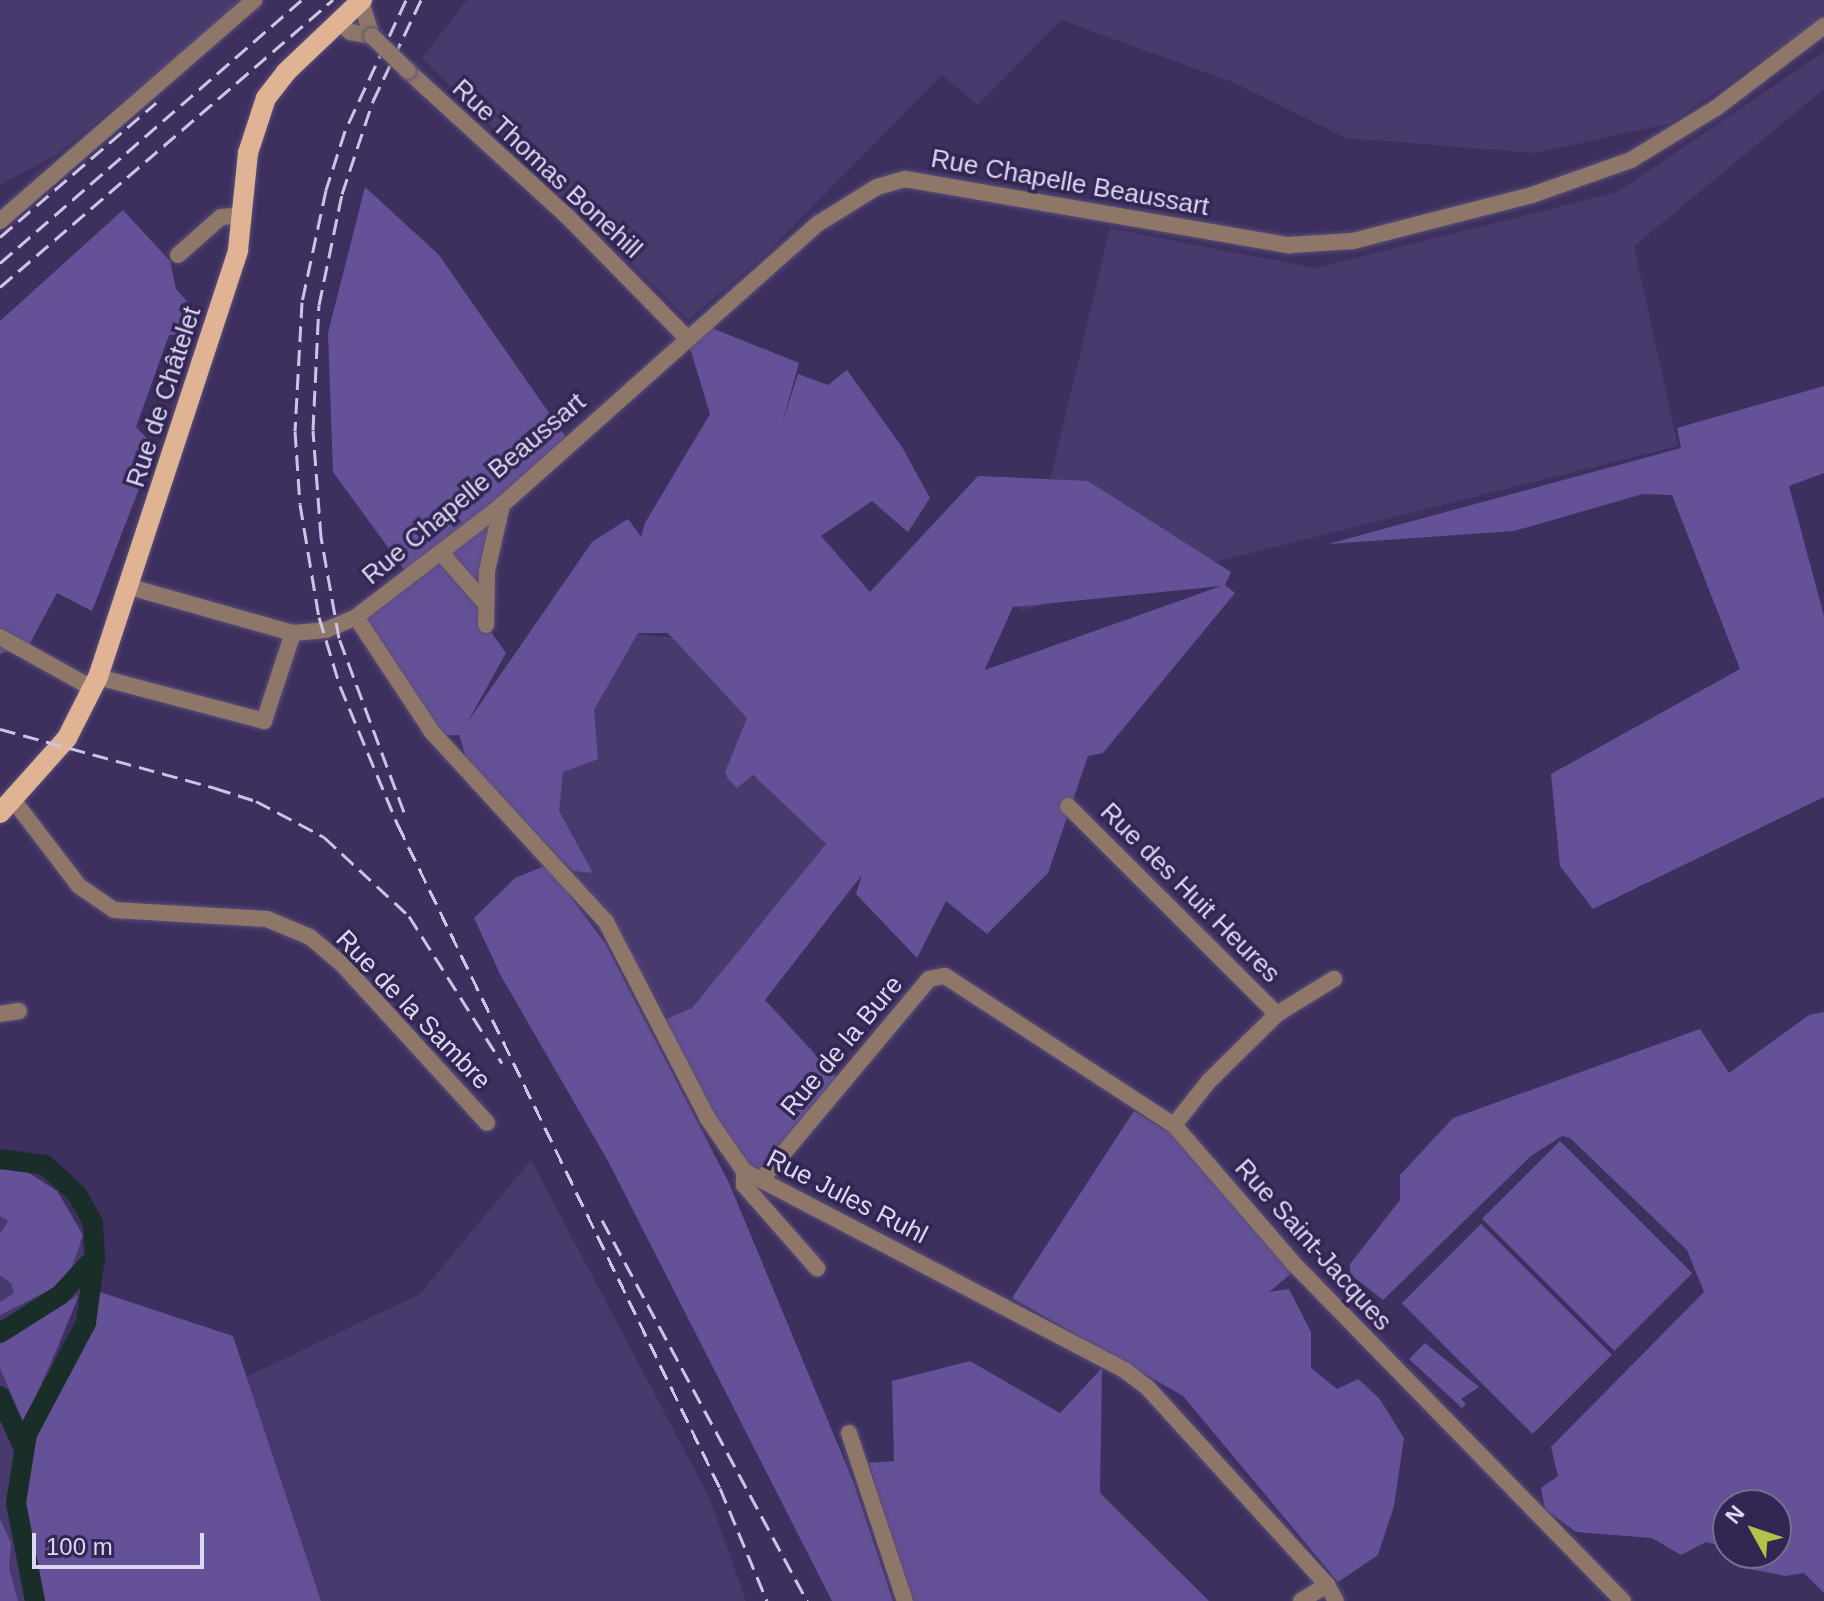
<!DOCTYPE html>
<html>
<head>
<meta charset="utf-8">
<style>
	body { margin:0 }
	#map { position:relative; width:1824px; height:1601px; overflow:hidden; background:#3d305e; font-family:Helvetica,sans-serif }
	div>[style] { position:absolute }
	.built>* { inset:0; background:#493a6e }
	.green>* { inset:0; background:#655198; transform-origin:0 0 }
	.river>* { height:20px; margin:-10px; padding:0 10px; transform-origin:10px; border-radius:10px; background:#192e28 }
	.roads { filter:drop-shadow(0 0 2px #5a4e79) drop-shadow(0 0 2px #5a4e79) }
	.minor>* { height:16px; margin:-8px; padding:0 8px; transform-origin:8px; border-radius:8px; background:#8e7769 }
	.major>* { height:20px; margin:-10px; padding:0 10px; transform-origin:10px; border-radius:10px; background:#e1b395 }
	.rail>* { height:3px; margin-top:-1.5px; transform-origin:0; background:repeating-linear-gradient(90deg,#cbc5e3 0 16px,transparent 0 24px) }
	.bridges { filter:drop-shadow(0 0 2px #5a4e79) drop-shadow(0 0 2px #5a4e79) }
	.minor-bridge>* { height:16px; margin:-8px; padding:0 8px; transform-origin:8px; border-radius:8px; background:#8e7769 }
	span { translate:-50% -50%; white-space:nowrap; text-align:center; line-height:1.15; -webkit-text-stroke:7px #332653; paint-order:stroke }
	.street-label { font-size:26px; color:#dcd7f3 }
	.north { position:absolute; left:1712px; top:1489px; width:80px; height:80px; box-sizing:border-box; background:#332653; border:2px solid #776d93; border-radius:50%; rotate:310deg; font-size:22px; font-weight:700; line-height:32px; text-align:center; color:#dcd7f3 }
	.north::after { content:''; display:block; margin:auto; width:28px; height:36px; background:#b5c24a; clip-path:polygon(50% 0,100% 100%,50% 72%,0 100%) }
	.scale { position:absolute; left:32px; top:1533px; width:172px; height:36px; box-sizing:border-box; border:4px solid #dcd7f3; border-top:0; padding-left:10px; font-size:24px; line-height:28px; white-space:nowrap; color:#dcd7f3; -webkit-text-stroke:6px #332653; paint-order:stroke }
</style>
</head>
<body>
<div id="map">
	<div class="built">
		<div style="clip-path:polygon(0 0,247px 0,56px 155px,0 185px)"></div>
		<div style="clip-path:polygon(467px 0,1824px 0,1824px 17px,1671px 123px,1536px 153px,1346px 138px,1235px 83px,1061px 20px,978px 105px,942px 75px,765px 255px,688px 320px,422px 58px)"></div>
		<div style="clip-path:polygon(1824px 52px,1824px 89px,1634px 246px,1678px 446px,1019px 611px,1110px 228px,1315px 268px,1617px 192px)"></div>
		<div style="clip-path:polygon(639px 634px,683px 639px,754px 710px,732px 767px,757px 779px,826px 844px,692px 1009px,667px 1019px,621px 935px,554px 853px,542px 808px,624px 646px)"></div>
		<div style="clip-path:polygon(531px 1160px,709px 1497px,746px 1601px,320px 1601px,246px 1377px,420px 1294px)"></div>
		<div style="clip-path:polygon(0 1174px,80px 1237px,88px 1270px,19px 1450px,37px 1601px,0 1601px)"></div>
	</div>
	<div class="green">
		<div style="clip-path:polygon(evenodd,365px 187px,439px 255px,570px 443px,493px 510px,486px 625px,506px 653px,467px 723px,592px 542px,628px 519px,641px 537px,645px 523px,710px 414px,687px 338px,702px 324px,799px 363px,782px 424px,798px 374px,828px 385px,847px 370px,902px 447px,930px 498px,908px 532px,872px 501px,821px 536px,870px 592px,978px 476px,1088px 481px,1231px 572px,1225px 585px,1235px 593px,1103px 753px,1088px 756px,1048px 873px,987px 934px,946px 901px,917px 958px,856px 894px,862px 875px,851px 889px,765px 1000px,841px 1082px,761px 1180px,705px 1113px,667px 1019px,692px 1008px,826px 844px,753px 775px,737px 788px,728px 779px,725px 772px,747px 718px,668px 633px,638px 633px,594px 710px,598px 759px,563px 772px,559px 811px,593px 873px,573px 871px,469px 766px,459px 735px,436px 736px,356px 617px,409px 576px,333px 472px,328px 333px,365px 187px,1221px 586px,985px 670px,985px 669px,1013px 607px,1221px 586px)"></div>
		<div style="clip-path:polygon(123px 210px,170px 261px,176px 289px,193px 308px,185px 335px,169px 335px,136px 427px,155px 447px,92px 611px,57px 593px,30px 643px,0 654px,0 321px)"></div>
		<div style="clip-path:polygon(1824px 386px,1824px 473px,1789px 486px,1824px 616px,1824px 797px,1593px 909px,1560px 866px,1551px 774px,1740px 669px,1672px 495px,1643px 494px,1514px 531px,1328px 544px,1681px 448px,1677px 428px)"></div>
		<div style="clip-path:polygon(547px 865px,605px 943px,729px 1183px,853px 1481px,893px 1601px,832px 1601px,608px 1161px,501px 976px,474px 918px,515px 878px)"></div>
		<div style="clip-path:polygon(1824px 1012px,1824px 1593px,1804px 1573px,1786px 1576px,1739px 1567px,1734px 1553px,1776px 1553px,1776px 1505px,1728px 1505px,1728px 1548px,1706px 1542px,1681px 1555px,1652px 1538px,1576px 1532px,1545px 1509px,1541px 1488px,1558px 1476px,1551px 1447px,1704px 1292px,1687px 1250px,1570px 1138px,1562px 1136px,1531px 1156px,1383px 1300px,1350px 1274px,1350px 1264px,1400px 1200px,1400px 1175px,1453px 1118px,1700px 1029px,1729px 1073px,1809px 1015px)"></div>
		<div style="clip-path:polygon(1134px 1111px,1169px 1132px,1295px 1270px,1269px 1292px,1289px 1289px,1311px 1332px,1311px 1368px,1337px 1389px,1358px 1379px,1379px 1398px,1404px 1438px,1394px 1506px,1378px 1555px,1338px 1582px,1183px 1396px,1012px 1298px)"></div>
		<div style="left:1560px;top:1141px;width:187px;height:110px;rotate:45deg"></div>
		<div style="clip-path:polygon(0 1169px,26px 1171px,57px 1191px,83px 1235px,67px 1281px,0 1315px,0 1302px,14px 1293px,11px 1283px,0 1275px,0 1234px,8px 1221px,0 1216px)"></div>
		<div style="left:1481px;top:1224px;width:185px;height:112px;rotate:45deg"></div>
		<div style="clip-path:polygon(91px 1289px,233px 1336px,321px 1601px,35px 1601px,19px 1517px,27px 1434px,66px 1365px)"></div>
		<div style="clip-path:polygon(79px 1295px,61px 1339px,24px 1423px,0 1368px,0 1343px)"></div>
		<div style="clip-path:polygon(1425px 1343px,1479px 1387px,1461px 1399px,1466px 1404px,1462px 1408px,1409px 1359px)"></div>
		<div style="clip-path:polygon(970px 1361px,1060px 1413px,1102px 1368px,1100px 1493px,1209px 1601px,911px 1601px,869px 1463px,894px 1461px,892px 1381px)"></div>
		<div style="clip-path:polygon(0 1519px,11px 1543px,9px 1568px,18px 1601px,0 1601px)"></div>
	</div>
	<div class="river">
		<div style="left:0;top:1159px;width:45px;rotate:7.6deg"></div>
		<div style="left:45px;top:1165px;width:43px;rotate:42.2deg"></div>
		<div style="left:77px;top:1194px;width:33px;rotate:61deg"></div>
		<div style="left:93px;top:1223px;width:34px;rotate:87deg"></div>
		<div style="left:95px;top:1257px;width:67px;rotate:97.8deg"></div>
		<div style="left:86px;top:1323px;width:126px;rotate:118deg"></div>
		<div style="left:27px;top:1434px;width:70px;rotate:99.1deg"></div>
		<div style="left:16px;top:1503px;width:100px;rotate:79deg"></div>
		<div style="left:0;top:1333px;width:71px;rotate:-32.3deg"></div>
		<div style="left:60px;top:1295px;width:52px;rotate:-47.4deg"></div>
		<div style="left:0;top:1396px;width:58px;rotate:65.6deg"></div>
	</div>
	<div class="roads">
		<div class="minor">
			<div style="left:340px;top:22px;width:14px;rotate:45deg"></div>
			<div style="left:350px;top:32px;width:22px;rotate:10deg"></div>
			<div style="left:372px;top:36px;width:36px;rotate:-108deg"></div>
			<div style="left:408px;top:71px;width:215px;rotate:42.4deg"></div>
			<div style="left:567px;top:216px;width:171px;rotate:45.5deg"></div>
			<div style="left:0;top:221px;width:337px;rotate:-41deg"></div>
			<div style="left:178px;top:255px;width:57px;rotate:-41.5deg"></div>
			<div style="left:221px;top:217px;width:21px;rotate:-5deg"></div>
			<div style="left:442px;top:554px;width:65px;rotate:48.7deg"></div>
			<div style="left:130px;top:587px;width:169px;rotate:15.8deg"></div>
			<div style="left:293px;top:633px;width:33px;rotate:-5deg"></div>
			<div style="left:326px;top:630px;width:33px;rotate:-23deg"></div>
			<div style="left:356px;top:617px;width:184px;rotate:-37.5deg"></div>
			<div style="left:502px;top:505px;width:424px;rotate:-41.7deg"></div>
			<div style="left:819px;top:223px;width:68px;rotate:-31.8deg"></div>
			<div style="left:877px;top:187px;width:29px;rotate:-16deg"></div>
			<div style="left:905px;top:179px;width:390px;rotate:9.8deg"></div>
			<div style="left:1289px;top:245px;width:64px;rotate:-3.6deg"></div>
			<div style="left:1353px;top:241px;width:185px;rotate:-14.4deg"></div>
			<div style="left:1532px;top:195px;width:105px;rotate:-19.5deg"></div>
			<div style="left:1631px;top:160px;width:100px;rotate:-31.5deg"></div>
			<div style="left:1716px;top:108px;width:136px;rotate:-37.2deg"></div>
			<div style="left:356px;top:617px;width:138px;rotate:56.5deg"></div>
			<div style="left:432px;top:732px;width:258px;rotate:47.5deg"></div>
			<div style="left:606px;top:922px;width:222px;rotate:62.6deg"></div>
			<div style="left:708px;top:1119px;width:63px;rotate:55.3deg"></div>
			<div style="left:744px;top:1171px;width:428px;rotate:27.6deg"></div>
			<div style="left:1123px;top:1369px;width:30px;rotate:37deg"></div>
			<div style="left:1147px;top:1387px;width:268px;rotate:47.7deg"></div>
			<div style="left:1327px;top:1585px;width:18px;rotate:61deg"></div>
			<div style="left:486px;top:625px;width:54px;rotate:-88.9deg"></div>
			<div style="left:487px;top:571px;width:68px;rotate:-77.2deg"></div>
			<div style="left:0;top:637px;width:105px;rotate:29deg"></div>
			<div style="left:98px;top:677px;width:172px;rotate:14.8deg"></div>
			<div style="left:264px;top:721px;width:93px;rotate:-71.8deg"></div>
			<div style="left:14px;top:801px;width:107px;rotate:52.6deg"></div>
			<div style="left:79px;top:886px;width:42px;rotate:34.4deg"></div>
			<div style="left:114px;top:910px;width:153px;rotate:3.4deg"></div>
			<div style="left:267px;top:919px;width:47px;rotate:22.7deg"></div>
			<div style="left:310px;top:937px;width:42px;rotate:40.2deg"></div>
			<div style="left:342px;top:964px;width:215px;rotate:47.6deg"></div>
			<div style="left:1068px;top:806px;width:295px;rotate:44.9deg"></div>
			<div style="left:0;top:1014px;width:19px;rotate:-9deg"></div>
			<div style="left:1174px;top:1125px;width:56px;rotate:-51.5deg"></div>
			<div style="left:1209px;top:1081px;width:95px;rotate:-44.6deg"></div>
			<div style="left:1277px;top:1014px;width:67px;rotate:-31.6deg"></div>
			<div style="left:744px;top:1171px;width:14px;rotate:90deg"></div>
			<div style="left:744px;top:1185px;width:111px;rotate:48.7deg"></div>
			<div style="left:761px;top:1180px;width:262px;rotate:-50.1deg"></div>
			<div style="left:929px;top:979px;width:16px;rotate:-11deg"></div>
			<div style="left:945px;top:976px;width:273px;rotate:33.1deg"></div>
			<div style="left:1174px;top:1125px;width:184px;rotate:49.2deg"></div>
			<div style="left:1294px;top:1264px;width:471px;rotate:45.7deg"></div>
			<div style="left:849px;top:1433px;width:177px;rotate:71.6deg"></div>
			<div style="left:1301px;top:1601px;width:31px;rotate:-32deg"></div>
		</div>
		<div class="major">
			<div style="left:0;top:813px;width:101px;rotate:-48.2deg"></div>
			<div style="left:67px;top:738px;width:68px;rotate:-63.1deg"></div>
			<div style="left:98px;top:677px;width:449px;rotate:-71.8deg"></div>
			<div style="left:238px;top:250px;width:98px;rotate:-84.1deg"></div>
			<div style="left:248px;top:153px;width:58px;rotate:-71.9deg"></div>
			<div style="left:266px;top:98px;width:33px;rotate:-52deg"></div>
			<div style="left:286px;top:72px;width:105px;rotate:-43.5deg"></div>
		</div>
	</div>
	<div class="rail">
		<div style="left:406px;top:0;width:145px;rotate:115deg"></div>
		<div style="left:345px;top:131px;width:62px;rotate:107.9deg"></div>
		<div style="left:326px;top:190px;width:115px;rotate:102.1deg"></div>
		<div style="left:302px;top:302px;width:129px;rotate:93.1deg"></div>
		<div style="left:295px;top:431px;width:73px;rotate:86.1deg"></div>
		<div style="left:300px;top:504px;width:115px;rotate:80.5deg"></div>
		<div style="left:319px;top:617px;width:72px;rotate:73.1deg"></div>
		<div style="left:340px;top:686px;width:151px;rotate:67.4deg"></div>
		<div style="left:398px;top:825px;width:737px;rotate:64.1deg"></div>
		<div style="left:720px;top:1488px;width:122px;rotate:67.4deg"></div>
		<div style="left:0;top:237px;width:206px;rotate:-40.7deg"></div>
		<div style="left:0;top:263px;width:400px;rotate:-41.1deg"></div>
		<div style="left:0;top:287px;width:440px;rotate:-40.8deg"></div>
		<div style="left:0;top:729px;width:223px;rotate:15.3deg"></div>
		<div style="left:215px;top:788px;width:43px;rotate:17.6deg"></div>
		<div style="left:256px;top:801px;width:77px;rotate:27.9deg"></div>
		<div style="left:324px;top:837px;width:116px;rotate:42.9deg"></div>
		<div style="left:409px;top:916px;width:174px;rotate:57.7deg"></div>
		<div style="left:404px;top:812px;width:186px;rotate:-110.5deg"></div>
		<div style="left:339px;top:638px;width:103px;rotate:-100.1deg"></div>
		<div style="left:321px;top:537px;width:107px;rotate:-94.3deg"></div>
		<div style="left:313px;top:430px;width:125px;rotate:-87.3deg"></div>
		<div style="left:319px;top:305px;width:113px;rotate:-78.3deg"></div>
		<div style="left:342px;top:194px;width:98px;rotate:-71.6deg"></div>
		<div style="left:373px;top:101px;width:112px;rotate:-64.6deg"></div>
		<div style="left:602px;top:1220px;width:433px;rotate:61.7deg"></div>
	</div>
	<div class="bridges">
		<div class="minor-bridge">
			<div style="left:372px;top:36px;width:50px;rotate:44.2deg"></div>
		</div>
	</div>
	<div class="street-label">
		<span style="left:547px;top:169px;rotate:43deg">Rue Thomas Bonehill</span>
		<span style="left:1070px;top:183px;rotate:10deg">Rue Chapelle Beaussart</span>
		<span style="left:164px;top:397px;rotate:-72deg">Rue de Châtelet</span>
		<span style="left:474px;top:489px;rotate:-40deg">Rue Chapelle Beaussart</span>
		<span style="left:1190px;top:893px;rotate:45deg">Rue des Huit Heures</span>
		<span style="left:413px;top:1010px;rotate:46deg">Rue de la Sambre</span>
		<span style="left:842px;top:1046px;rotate:-50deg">Rue de la Bure</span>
		<span style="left:847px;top:1197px;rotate:27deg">Rue Jules Ruhl</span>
		<span style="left:1313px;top:1245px;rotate:48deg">Rue Saint-Jacques</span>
	</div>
	<div class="north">N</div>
	<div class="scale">100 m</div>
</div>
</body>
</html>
